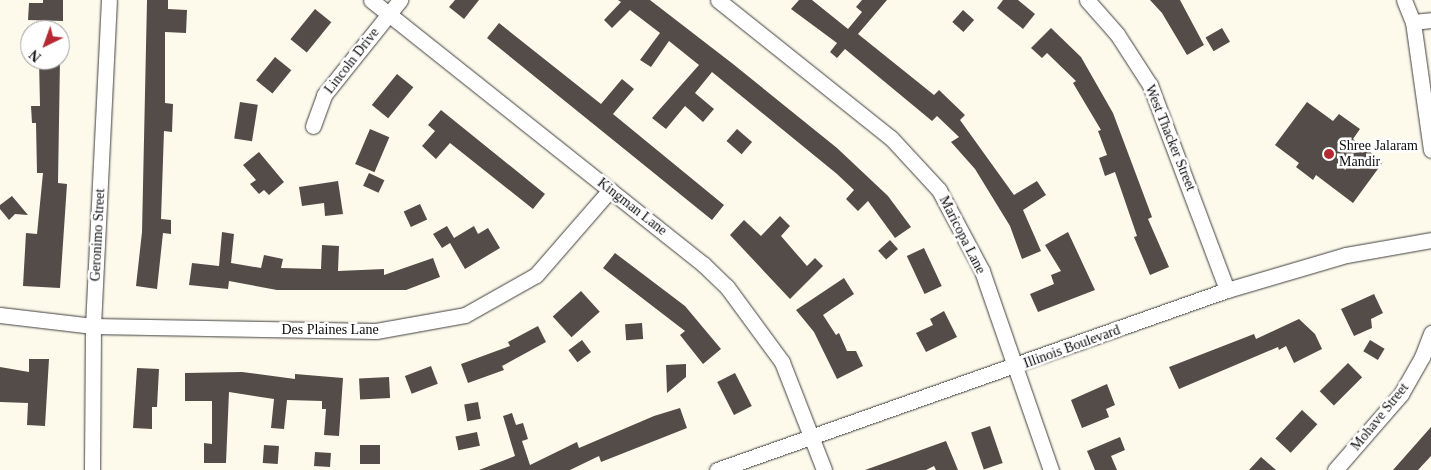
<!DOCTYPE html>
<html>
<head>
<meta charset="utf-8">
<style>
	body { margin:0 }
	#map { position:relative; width:1431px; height:470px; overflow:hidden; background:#fefaeb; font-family:"Times New Roman",serif }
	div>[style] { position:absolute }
	.building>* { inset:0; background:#544c48; transform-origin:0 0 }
	.roads { filter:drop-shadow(0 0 1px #3e3e3e) drop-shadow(0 0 1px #3e3e3e) }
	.street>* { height:15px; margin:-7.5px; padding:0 7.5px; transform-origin:7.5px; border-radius:7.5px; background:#fff }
	.dots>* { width:14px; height:14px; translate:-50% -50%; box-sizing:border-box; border:2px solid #fff; border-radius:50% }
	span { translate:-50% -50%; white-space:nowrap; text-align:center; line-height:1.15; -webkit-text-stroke:5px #fff; paint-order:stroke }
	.street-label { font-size:14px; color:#0b0b0b }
	.poi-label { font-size:14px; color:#0b0b0b }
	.left { translate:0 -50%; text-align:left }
	.north { position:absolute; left:20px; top:20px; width:50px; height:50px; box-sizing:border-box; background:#fff; border:1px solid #9d9d9d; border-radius:50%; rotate:222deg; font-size:14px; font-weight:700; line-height:20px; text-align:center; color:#0b0b0b }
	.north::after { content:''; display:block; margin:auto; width:18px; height:22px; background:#b62934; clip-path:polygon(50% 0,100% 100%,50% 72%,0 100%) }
</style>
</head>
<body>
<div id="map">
	<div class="building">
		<div style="clip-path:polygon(43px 0,63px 0,63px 21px,28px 20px,29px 3px,43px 3px)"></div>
		<div style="clip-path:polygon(147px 0,168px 0,168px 9px,187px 10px,186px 33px,165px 32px,165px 103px,173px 104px,172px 132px,164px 131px,161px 219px,171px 220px,171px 234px,163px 233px,157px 289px,136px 286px,142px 232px)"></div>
		<div style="clip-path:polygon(455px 0,479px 0,464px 19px,449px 7px)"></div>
		<div style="clip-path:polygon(618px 0,650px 0,733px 64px,837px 148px,888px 196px,911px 227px,895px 238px,868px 201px,858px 211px,846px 199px,854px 190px,837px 174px,712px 72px,695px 93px,714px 109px,703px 122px,685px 106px,666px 129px,652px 118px,699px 65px,669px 41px,651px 67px,640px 60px,660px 33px,630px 10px,612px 28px,604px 20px,621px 2px)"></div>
		<div style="clip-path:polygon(799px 0,812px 0,848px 29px,862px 12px,856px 7px,862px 0,887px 0,858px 34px,934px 95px,939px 90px,965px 115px,960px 120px,1014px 195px,1037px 181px,1046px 195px,1023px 210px,1041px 251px,1022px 259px,1010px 226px,975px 169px,951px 142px,959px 137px,937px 116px,932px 121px,845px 49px,837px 58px,830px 52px,837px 43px,791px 9px)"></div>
		<div style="clip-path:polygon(1003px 0,1018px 0,1035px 14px,1023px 29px,997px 8px)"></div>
		<div style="clip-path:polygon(1150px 0,1180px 0,1204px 45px,1187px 55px,1162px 13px)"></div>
		<div style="left:315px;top:9px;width:21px;height:39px;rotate:39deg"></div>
		<div style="left:963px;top:10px;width:15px;height:16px;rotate:42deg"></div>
		<div style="clip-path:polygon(499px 23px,601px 104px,622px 79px,634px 89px,613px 114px,724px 205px,712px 220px,487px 38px)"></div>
		<div style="clip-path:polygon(1051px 28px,1081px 57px,1113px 113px,1152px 217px,1148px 219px,1169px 267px,1150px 275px,1134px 237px,1137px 236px,1115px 172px,1105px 176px,1099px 158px,1107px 155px,1098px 131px,1101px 130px,1073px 83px,1076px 81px,1047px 53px,1042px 58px,1031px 48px)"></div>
		<div style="left:1222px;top:28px;width:16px;height:19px;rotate:60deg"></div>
		<div style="left:275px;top:57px;width:21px;height:30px;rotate:39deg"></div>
		<div style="clip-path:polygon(39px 60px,60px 60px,58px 183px,67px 184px,60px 288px,23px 286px,26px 233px,37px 234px,43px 173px,37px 173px,36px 123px,32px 123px,31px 106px,40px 106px)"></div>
		<div style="left:397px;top:74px;width:21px;height:40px;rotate:39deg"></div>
		<div style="left:240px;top:102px;width:18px;height:37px;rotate:9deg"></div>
		<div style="clip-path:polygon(1307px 102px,1333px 121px,1339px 114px,1360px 129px,1353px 139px,1383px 162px,1353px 203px,1316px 175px,1313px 180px,1296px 167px,1299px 163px,1275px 145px)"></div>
		<div style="clip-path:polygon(441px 110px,545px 194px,533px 209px,450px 143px,436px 159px,422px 146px,435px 131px,428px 125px)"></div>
		<div style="left:370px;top:129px;width:21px;height:38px;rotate:23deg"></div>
		<div style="left:737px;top:129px;width:20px;height:16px;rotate:41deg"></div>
		<div style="clip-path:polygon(259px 152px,284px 182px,269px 195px,264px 190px,259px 194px,250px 184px,256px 180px,243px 165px)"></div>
		<div style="left:369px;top:173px;width:17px;height:14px;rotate:25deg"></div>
		<div style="clip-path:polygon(338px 181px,343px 214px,325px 216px,324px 203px,302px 206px,299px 187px)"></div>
		<div style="clip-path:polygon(12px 196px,28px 215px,15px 214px,9px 220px,0 209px,0 205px)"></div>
		<div style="left:420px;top:204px;width:17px;height:18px;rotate:65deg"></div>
		<div style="clip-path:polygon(780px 216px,790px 226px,781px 236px,807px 266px,815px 258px,823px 266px,790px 299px,730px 235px,744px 220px,761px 236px)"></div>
		<div style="clip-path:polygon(447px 226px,454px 238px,474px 226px,478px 234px,488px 228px,500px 248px,465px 269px,450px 243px,442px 248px,433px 234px)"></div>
		<div style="clip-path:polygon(222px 232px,234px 234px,231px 263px,261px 268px,264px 255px,283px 259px,281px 268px,321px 269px,322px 245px,339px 246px,338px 271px,384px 269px,384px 275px,433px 258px,440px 277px,406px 290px,277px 290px,229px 281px,228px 289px,189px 285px,192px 263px,219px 266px)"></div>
		<div style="clip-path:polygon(1068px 232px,1095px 290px,1038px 312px,1030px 294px,1054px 284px,1051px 275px,1061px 271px,1045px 245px)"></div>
		<div style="left:890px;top:240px;width:12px;height:16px;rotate:48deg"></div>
		<div style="left:924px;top:248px;width:42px;height:19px;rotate:65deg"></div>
		<div style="clip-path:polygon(615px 253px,685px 306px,721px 349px,703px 364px,680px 335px,685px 331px,603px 268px)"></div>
		<div style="clip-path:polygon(844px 278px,854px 294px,823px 315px,836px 335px,839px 333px,847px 351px,856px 351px,863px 366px,837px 379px,814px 332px,796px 310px)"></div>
		<div style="left:581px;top:291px;width:28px;height:38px;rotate:48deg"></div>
		<div style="clip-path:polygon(1374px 294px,1383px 313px,1371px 319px,1372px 328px,1354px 336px,1341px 309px)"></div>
		<div style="clip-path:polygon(944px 311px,957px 337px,926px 352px,916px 333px,933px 325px,930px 319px)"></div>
		<div style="clip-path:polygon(1299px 319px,1315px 334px,1322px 349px,1294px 363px,1286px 346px,1279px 350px,1278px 347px,1179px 389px,1169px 367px,1254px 334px,1256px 339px)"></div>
		<div style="left:642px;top:323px;width:16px;height:17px;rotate:86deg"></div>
		<div style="clip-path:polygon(538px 326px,546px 342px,502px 366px,504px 370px,468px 383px,461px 364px,510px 346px,508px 342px)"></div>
		<div style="left:582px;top:340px;width:15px;height:17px;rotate:53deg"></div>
		<div style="left:1370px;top:340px;width:17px;height:13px;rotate:31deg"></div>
		<div style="clip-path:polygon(29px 359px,49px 359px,45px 426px,27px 425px,28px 403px,0 402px,0 367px,29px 372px)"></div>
		<div style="left:1348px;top:363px;width:20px;height:40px;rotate:45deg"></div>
		<div style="clip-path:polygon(686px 364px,686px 377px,667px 393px,666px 365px)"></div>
		<div style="left:431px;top:366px;width:19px;height:28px;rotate:69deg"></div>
		<div style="clip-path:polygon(137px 368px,159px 369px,157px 407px,152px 407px,152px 429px,133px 428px)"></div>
		<div style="clip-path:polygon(242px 372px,295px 379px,295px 374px,343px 378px,339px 436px,324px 435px,326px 409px,322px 409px,322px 401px,287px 400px,284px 429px,271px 428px,274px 399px,229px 392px,226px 463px,204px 463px,204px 443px,212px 444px,212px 401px,185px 401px,185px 373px)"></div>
		<div style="left:735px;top:373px;width:37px;height:20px;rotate:63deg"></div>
		<div style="left:389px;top:377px;width:21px;height:30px;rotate:87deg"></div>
		<div style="clip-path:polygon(1107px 384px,1115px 405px,1106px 409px,1109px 417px,1082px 428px,1071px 400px)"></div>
		<div style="left:478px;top:402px;width:17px;height:14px;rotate:80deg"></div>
		<div style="clip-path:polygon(680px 408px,687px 428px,601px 462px,599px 456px,570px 470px,479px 470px,515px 456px,503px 416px,512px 413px,516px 425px,523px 423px,528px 439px,522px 441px,530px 465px,577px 442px,579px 448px,654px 416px)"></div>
		<div style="left:1302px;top:410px;width:21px;height:39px;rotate:43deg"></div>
		<div style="left:990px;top:426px;width:39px;height:20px;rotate:71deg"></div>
		<div style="clip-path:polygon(1431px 427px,1431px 456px,1418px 470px,1393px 470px)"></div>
		<div style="left:477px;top:432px;width:14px;height:22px;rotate:78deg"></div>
		<div style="clip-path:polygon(1120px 437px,1125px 450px,1111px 456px,1117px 470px,1095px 470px,1087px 451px)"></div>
		<div style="clip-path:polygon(946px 441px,958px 470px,936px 470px,934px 466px,926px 470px,865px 470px)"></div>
		<div style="left:264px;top:445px;width:15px;height:18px;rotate:4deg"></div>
		<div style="left:360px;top:445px;width:20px;height:19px"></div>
		<div style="left:315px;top:452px;width:16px;height:14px;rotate:4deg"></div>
		<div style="clip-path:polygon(1261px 457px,1276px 470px,1249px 470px)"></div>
	</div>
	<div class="roads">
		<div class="street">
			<div style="left:371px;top:0;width:424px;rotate:38.5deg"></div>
			<div style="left:703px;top:264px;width:33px;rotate:44deg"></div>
			<div style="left:727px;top:287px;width:93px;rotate:53.7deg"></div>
			<div style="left:782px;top:362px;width:116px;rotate:68.7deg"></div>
			<div style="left:718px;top:0;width:221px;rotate:38.6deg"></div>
			<div style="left:891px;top:138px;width:71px;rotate:47.3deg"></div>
			<div style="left:939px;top:190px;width:92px;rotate:62deg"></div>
			<div style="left:982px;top:271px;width:211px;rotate:70.9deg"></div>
			<div style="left:1087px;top:0;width:45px;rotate:48.6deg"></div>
			<div style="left:1117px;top:34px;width:61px;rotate:57.1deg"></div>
			<div style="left:1150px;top:85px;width:219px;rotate:69.4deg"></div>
			<div style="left:1404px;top:0;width:24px;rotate:68deg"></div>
			<div style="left:1413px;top:22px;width:129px;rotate:82deg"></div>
			<div style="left:1413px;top:22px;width:18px;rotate:-6deg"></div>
			<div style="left:313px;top:126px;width:33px;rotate:-70deg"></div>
			<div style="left:324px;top:95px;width:122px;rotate:-51.3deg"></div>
			<div style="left:0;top:315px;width:94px;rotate:6.7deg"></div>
			<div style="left:93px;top:326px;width:283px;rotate:1deg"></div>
			<div style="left:376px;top:331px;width:90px;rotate:-10.2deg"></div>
			<div style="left:465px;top:315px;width:81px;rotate:-29.4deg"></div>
			<div style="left:536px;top:275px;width:113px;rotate:-49deg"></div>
			<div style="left:92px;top:470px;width:144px;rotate:-89.6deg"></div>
			<div style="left:93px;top:326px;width:326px;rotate:-87.2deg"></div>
			<div style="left:717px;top:470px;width:541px;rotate:-19.44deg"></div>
			<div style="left:1227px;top:290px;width:124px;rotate:-16.4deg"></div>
			<div style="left:1346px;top:255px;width:86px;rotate:-10deg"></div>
			<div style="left:1335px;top:470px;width:101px;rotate:-49deg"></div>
			<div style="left:1401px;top:394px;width:43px;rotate:-60.4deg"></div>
			<div style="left:1422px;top:357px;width:26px;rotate:-69deg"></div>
		</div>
	</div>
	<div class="dots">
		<div style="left:1329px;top:154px;background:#b62934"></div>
	</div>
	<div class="street-label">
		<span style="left:352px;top:61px;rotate:-52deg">Lincoln Drive</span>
		<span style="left:1170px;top:138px;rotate:68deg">West Thacker Street</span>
		<span style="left:632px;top:207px;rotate:38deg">Kingman Lane</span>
		<span style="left:98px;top:235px;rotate:-87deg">Geronimo Street</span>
		<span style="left:962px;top:235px;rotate:63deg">Maricopa Lane</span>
		<span style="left:330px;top:330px">Des Plaines Lane</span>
		<span style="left:1072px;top:347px;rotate:-20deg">Illinois Boulevard</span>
		<span style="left:1380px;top:417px;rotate:-51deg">Mohave Street</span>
	</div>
	<div class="poi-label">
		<span class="left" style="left:1339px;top:154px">Shree Jalaram<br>Mandir</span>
	</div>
	<div class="north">N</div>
</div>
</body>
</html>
